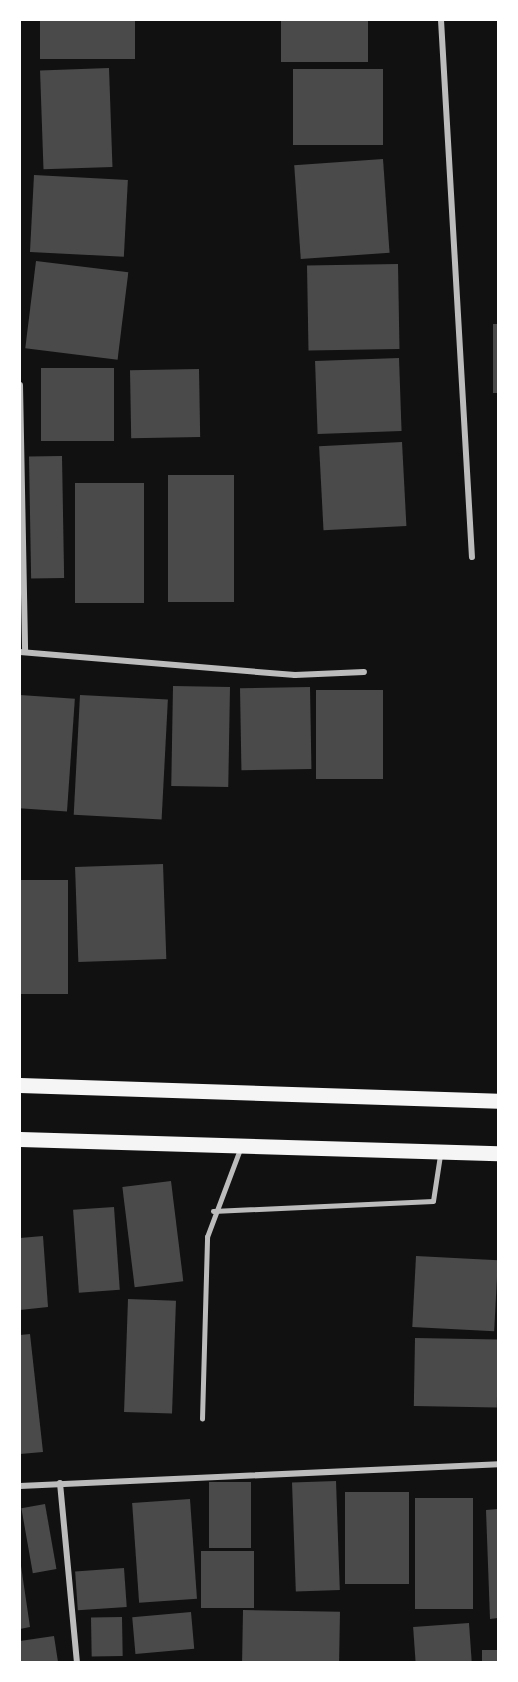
<!DOCTYPE html>
<html>
<head>
<meta charset="utf-8">
<style>
	body { margin:0 }
	#map { position:relative; width:518px; height:1682px; overflow:hidden; background:#111; font-family:Raleway,sans-serif }
	div>[style] { position:absolute }
	.building>* { inset:0; background:#4a4a4a; transform-origin:0 0 }
	.service>* { height:4.5px; margin:-2.25px; padding:0 2.25px; transform-origin:2.25px; border-radius:2.25px; background:#bcbcbc }
	.minor>* { height:6px; margin:-3px; padding:0 3px; transform-origin:3px; border-radius:3px; background:#bcbcbc }
	.primary>* { height:15px; margin:-7.5px; padding:0 7.5px; transform-origin:7.5px; border-radius:7.5px; background:#f5f5f5 }
	span { translate:-50% -50%; white-space:nowrap; text-align:center; line-height:1.15; -webkit-text-stroke:4.5px #fff; paint-order:stroke }
	.frame { position:absolute; inset:0; border:21px solid #fff; pointer-events:none }
</style>
</head>
<body>
<div id="map">
	<div class="building">
		<div style="left:40px;top:20px;width:95px;height:39px"></div>
		<div style="left:281px;top:20px;width:87px;height:42px"></div>
		<div style="left:109px;top:68px;width:99px;height:69px;rotate:88deg"></div>
		<div style="left:293px;top:69px;width:90px;height:76px"></div>
		<div style="left:383px;top:159px;width:94px;height:89px;rotate:86deg"></div>
		<div style="left:34px;top:175px;width:94px;height:77px;rotate:3deg"></div>
		<div style="left:36px;top:261px;width:93px;height:88px;rotate:7deg"></div>
		<div style="left:398px;top:264px;width:85px;height:91px;rotate:89deg"></div>
		<div style="left:493px;top:324px;width:5px;height:69px"></div>
		<div style="left:399px;top:358px;width:73px;height:84px;rotate:88deg"></div>
		<div style="left:41px;top:368px;width:73px;height:73px"></div>
		<div style="left:199px;top:369px;width:68px;height:69px;rotate:89deg"></div>
		<div style="left:402px;top:442px;width:84px;height:83px;rotate:87deg"></div>
		<div style="left:62px;top:456px;width:122px;height:33px;rotate:89deg"></div>
		<div style="left:168px;top:475px;width:66px;height:127px"></div>
		<div style="left:75px;top:483px;width:69px;height:120px"></div>
		<div style="left:173px;top:686px;width:57px;height:100px;rotate:1deg"></div>
		<div style="left:310px;top:687px;width:82px;height:70px;rotate:89deg"></div>
		<div style="left:316px;top:690px;width:67px;height:89px"></div>
		<div style="left:20px;top:695px;width:55px;height:113px;rotate:4deg"></div>
		<div style="left:80px;top:695px;width:88px;height:120px;rotate:3deg"></div>
		<div style="left:163px;top:864px;width:95px;height:88px;rotate:88deg"></div>
		<div style="left:68px;top:880px;width:114px;height:48px;rotate:90deg"></div>
		<div style="left:171px;top:1181px;width:101px;height:49px;rotate:83deg"></div>
		<div style="left:114px;top:1207px;width:83px;height:41px;rotate:86deg"></div>
		<div style="clip-path:polygon(43px 1236px,48px 1307px,20px 1310px,20px 1238px)"></div>
		<div style="left:416px;top:1256px;width:82px;height:71px;rotate:3deg"></div>
		<div style="left:128px;top:1299px;width:48px;height:113px;rotate:2deg"></div>
		<div style="clip-path:polygon(30px 1334px,43px 1452px,20px 1454px,20px 1335px)"></div>
		<div style="left:415px;top:1338px;width:83px;height:68px;rotate:1deg"></div>
		<div style="left:336px;top:1481px;width:109px;height:44px;rotate:88deg"></div>
		<div style="left:209px;top:1482px;width:42px;height:66px"></div>
		<div style="left:409px;top:1492px;width:92px;height:64px;rotate:90deg"></div>
		<div style="left:415px;top:1498px;width:58px;height:111px"></div>
		<div style="left:190px;top:1499px;width:100px;height:58px;rotate:86deg"></div>
		<div style="left:45px;top:1504px;width:66px;height:24px;rotate:80deg"></div>
		<div style="clip-path:polygon(498px 1509px,498px 1618px,490px 1619px,486px 1510px)"></div>
		<div style="left:201px;top:1551px;width:53px;height:57px"></div>
		<div style="clip-path:polygon(20px 1559px,30px 1627px,20px 1629px)"></div>
		<div style="left:124px;top:1568px;width:39px;height:49px;rotate:86deg"></div>
		<div style="left:243px;top:1610px;width:97px;height:52px;rotate:1deg"></div>
		<div style="left:191px;top:1612px;width:37px;height:59px;rotate:85deg"></div>
		<div style="left:122px;top:1617px;width:39px;height:31px;rotate:89deg"></div>
		<div style="left:469px;top:1623px;width:39px;height:56px;rotate:86deg"></div>
		<div style="clip-path:polygon(54px 1636px,58px 1662px,20px 1662px,20px 1641px)"></div>
		<div style="left:482px;top:1650px;width:16px;height:12px"></div>
	</div>
	<div class="service">
		<div style="left:213px;top:1211px;width:220px;rotate:-2.6deg"></div>
		<div style="left:433px;top:1201px;width:47px;rotate:-81.3deg"></div>
		<div style="left:202px;top:1419px;width:182px;rotate:-88.4deg"></div>
		<div style="left:207px;top:1237px;width:94px;rotate:-69.4deg"></div>
	</div>
	<div class="minor">
		<div style="left:441px;top:20px;width:538px;rotate:86.7deg"></div>
		<div style="left:20px;top:385px;width:267px;rotate:88.9deg"></div>
		<div style="left:20px;top:652px;width:276px;rotate:4.8deg"></div>
		<div style="left:295px;top:675px;width:69px;rotate:-2.5deg"></div>
		<div style="left:60px;top:1483px;width:180px;rotate:84.6deg"></div>
		<div style="left:20px;top:1486px;width:479px;rotate:-2.6deg"></div>
	</div>
	<div class="primary">
		<div style="left:20px;top:1085px;width:478px;rotate:1.9deg"></div>
		<div style="left:20px;top:1139px;width:478px;rotate:1.7deg"></div>
	</div>
	<div class="frame"></div>
</div>
</body>
</html>
